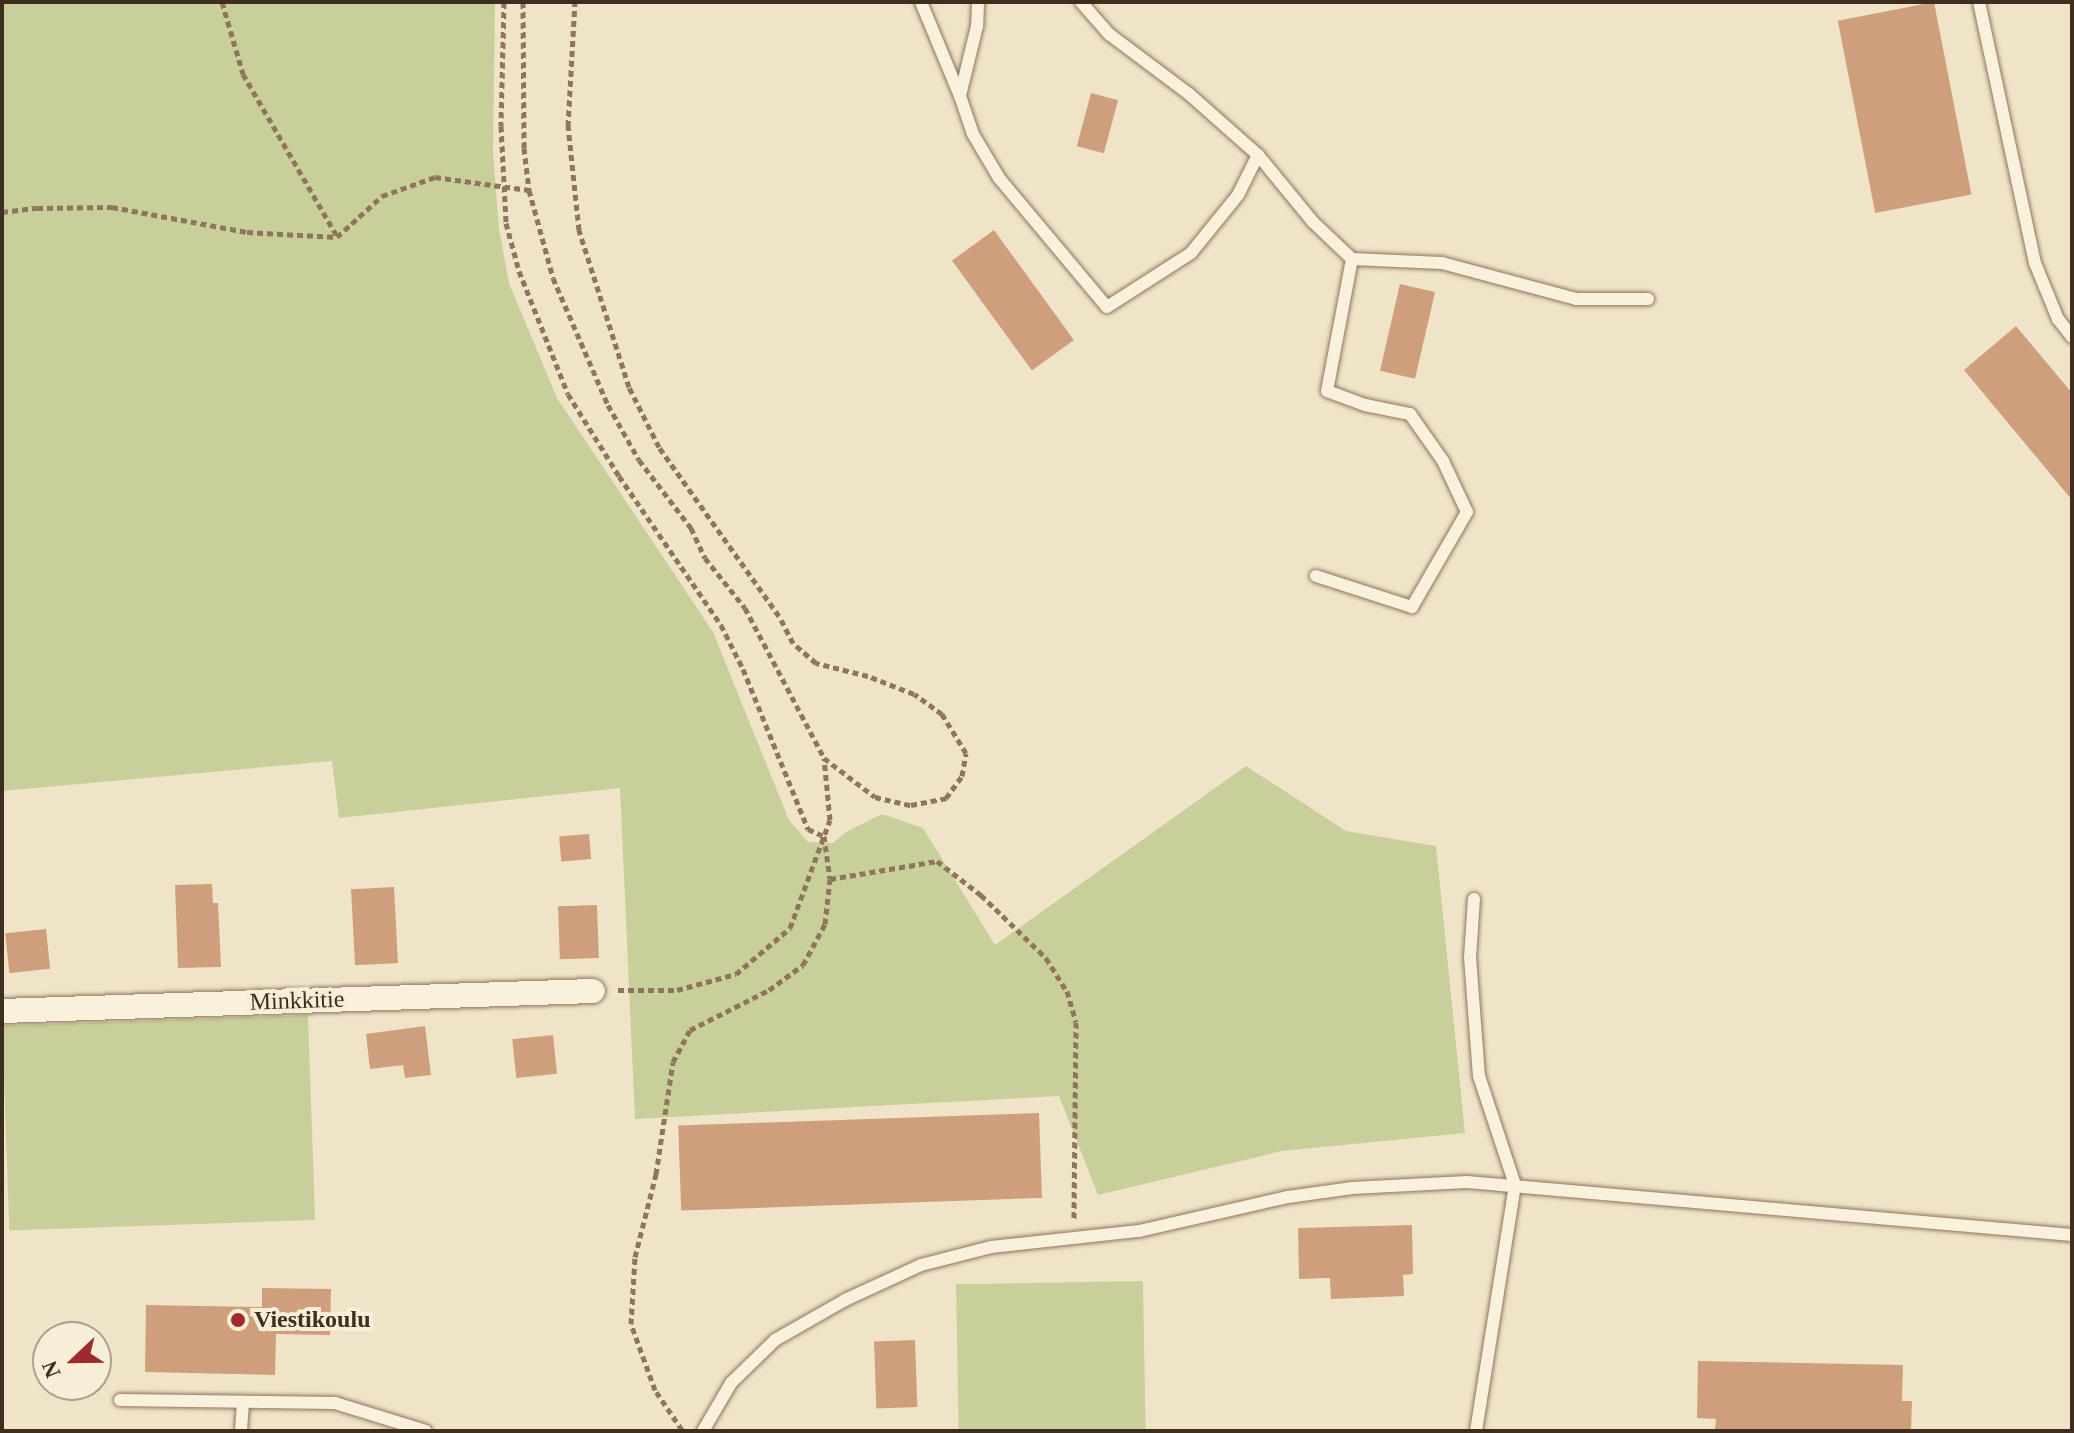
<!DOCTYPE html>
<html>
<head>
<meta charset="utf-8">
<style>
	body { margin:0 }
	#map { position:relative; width:2074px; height:1433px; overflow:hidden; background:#f0e4c8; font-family:Georgia,serif }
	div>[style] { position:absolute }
	.green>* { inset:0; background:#c9cf9b; transform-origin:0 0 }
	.building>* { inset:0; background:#cf9f7d; transform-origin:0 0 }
	.path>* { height:5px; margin-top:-2.5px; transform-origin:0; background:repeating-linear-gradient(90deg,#8d765c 0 6px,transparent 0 10px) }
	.roads { filter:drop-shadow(0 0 2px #8d765c) drop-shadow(0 0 2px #8d765c) }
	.lane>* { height:12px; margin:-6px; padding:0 6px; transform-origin:6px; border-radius:6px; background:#faf1dc }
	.street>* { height:24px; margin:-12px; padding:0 12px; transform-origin:12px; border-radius:12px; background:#faf1dc }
	.dots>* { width:22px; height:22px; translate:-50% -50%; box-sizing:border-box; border:4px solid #f7eed8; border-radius:50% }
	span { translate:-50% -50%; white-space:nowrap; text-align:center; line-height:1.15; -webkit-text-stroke:8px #f7eed8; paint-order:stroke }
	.street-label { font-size:24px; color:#3d2e20 }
	.poi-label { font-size:24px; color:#3d2e20; font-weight:700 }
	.left { translate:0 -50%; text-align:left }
	.frame { position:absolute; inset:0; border:4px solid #3d2e20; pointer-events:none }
	.north { position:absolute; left:32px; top:1321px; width:80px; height:80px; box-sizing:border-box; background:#f7eed8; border:2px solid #ada18e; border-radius:50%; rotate:248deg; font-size:22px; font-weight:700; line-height:32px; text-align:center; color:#3d2e20 }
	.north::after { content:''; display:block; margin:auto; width:28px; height:36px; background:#9e2a2b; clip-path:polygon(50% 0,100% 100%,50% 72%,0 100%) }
</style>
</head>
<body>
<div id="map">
	<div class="green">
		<div style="clip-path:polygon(2px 2px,495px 2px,493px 153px,499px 229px,509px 283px,557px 398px,713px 632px,789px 820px,808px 842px,833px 843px,846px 832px,882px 814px,923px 828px,995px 945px,1246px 766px,1346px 831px,1436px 846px,1465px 1133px,1282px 1151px,1098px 1195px,1059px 1096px,635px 1119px,620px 788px,339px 818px,332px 761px,2px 791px)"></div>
		<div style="left:308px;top:1015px;width:205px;height:306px;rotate:88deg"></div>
		<div style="left:1143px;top:1281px;width:150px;height:187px;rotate:89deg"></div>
	</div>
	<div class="building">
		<div style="left:1934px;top:2px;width:196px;height:98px;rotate:79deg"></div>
		<div style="left:1091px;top:93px;width:28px;height:55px;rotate:15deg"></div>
		<div style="left:994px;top:230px;width:136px;height:52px;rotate:54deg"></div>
		<div style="left:1400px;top:284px;width:36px;height:89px;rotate:13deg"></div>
		<div style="clip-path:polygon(2016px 326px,2072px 393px,2072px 500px,1964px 370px)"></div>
		<div style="left:589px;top:834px;width:25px;height:30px;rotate:85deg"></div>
		<div style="clip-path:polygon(212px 884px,213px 903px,218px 903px,221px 967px,178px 968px,175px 885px)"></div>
		<div style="left:394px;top:887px;width:76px;height:43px;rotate:87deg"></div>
		<div style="left:597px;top:905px;width:53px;height:39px;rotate:88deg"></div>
		<div style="left:46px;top:929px;width:40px;height:41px;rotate:84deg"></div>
		<div style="clip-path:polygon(425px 1026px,431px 1075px,405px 1078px,403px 1065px,370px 1069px,366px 1034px)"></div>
		<div style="left:553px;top:1035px;width:39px;height:41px;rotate:84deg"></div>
		<div style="left:1039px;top:1113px;width:85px;height:361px;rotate:88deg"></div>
		<div style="clip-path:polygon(1412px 1225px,1413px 1274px,1403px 1275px,1404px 1296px,1331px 1299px,1330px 1278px,1299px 1279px,1298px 1228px)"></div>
		<div style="clip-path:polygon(262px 1288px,331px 1289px,330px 1335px,276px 1334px,275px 1375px,145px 1372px,146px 1305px,262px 1307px)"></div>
		<div style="left:915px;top:1340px;width:67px;height:41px;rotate:88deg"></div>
		<div style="clip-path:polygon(1698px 1361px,1903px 1365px,1902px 1401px,1912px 1401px,1911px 1431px,1715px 1431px,1716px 1419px,1697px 1418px)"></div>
	</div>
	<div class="path">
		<div style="left:222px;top:2px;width:75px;rotate:73.7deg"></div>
		<div style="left:243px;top:74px;width:187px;rotate:59.9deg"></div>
		<div style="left:504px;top:2px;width:124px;rotate:91.4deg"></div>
		<div style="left:501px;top:126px;width:97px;rotate:87deg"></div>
		<div style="left:506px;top:223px;width:50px;rotate:74.8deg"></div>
		<div style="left:519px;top:271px;width:132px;rotate:68.3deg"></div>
		<div style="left:568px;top:394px;width:97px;rotate:58.1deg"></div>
		<div style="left:619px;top:476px;width:181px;rotate:55.6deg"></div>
		<div style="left:721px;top:625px;width:49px;rotate:63.4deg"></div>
		<div style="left:743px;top:669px;width:173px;rotate:67.9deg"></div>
		<div style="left:808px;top:829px;width:17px;rotate:24deg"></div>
		<div style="left:824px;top:836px;width:43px;rotate:82.1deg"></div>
		<div style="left:830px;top:879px;width:109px;rotate:-9.5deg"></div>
		<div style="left:937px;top:861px;width:56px;rotate:37.7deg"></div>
		<div style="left:981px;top:895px;width:91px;rotate:44.1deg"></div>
		<div style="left:1046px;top:958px;width:39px;rotate:58deg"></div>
		<div style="left:1067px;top:991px;width:32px;rotate:74deg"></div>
		<div style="left:1076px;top:1022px;width:198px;rotate:90.6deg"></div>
		<div style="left:523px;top:2px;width:146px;rotate:89.6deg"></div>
		<div style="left:524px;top:148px;width:42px;rotate:83.2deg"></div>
		<div style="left:529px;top:190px;width:91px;rotate:74.7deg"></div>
		<div style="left:553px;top:278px;width:138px;rotate:66.6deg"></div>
		<div style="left:608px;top:405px;width:63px;rotate:60.6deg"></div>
		<div style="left:639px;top:460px;width:86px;rotate:52.6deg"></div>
		<div style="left:691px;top:528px;width:33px;rotate:65deg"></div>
		<div style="left:705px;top:558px;width:64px;rotate:51.3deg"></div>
		<div style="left:745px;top:608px;width:170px;rotate:62.2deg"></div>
		<div style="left:824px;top:758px;width:64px;rotate:37.4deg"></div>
		<div style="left:875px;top:797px;width:37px;rotate:13deg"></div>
		<div style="left:911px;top:805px;width:36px;rotate:-11deg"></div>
		<div style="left:946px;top:798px;width:27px;rotate:-54deg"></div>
		<div style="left:962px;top:776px;width:23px;rotate:-80deg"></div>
		<div style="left:966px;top:753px;width:46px;rotate:-121.6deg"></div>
		<div style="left:942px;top:714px;width:34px;rotate:-144deg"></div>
		<div style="left:914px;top:694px;width:49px;rotate:-158.6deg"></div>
		<div style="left:868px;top:676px;width:54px;rotate:-166deg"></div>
		<div style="left:816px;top:663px;width:30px;rotate:-139deg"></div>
		<div style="left:793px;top:643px;width:30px;rotate:-117deg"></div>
		<div style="left:779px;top:616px;width:207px;rotate:-125.4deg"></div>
		<div style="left:659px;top:447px;width:67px;rotate:-116.6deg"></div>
		<div style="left:629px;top:387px;width:165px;rotate:-107.7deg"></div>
		<div style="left:579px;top:230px;width:105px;rotate:-96deg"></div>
		<div style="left:568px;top:126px;width:124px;rotate:-86.8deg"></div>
		<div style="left:2px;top:212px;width:35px;rotate:-7deg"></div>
		<div style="left:37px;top:208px;width:75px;rotate:-0.8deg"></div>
		<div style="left:112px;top:207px;width:137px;rotate:10.5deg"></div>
		<div style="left:247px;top:232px;width:90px;rotate:3.2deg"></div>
		<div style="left:337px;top:237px;width:61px;rotate:-42.3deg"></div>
		<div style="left:382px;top:196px;width:56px;rotate:-19.7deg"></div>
		<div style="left:435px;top:177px;width:95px;rotate:7.9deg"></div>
		<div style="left:618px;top:990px;width:59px"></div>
		<div style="left:677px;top:990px;width:61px;rotate:-15.2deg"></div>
		<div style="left:736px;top:974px;width:71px;rotate:-40.4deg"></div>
		<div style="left:790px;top:928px;width:115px;rotate:-69.7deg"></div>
		<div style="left:830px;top:820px;width:62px;rotate:-95.5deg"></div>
		<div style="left:682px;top:1430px;width:48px;rotate:-124deg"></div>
		<div style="left:655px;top:1390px;width:70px;rotate:-110deg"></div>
		<div style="left:631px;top:1324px;width:67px;rotate:-86.6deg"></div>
		<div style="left:635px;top:1257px;width:86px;rotate:-75.8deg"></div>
		<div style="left:656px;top:1174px;width:113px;rotate:-81.4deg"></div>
		<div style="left:673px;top:1062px;width:36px;rotate:-62deg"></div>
		<div style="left:690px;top:1030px;width:89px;rotate:-26.9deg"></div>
		<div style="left:769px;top:990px;width:42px;rotate:-36.3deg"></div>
		<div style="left:803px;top:965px;width:47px;rotate:-61.8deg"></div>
		<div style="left:825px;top:924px;width:45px;rotate:-83.7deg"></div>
	</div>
	<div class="roads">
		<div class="lane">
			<div style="left:921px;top:2px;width:102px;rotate:67.5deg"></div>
			<div style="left:978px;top:2px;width:24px;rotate:92deg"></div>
			<div style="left:977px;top:26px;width:72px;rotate:103.7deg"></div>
			<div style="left:960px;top:96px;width:40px;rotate:71.1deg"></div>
			<div style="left:973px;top:134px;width:51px;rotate:59.4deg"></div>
			<div style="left:999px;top:178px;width:168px;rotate:50.1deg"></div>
			<div style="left:1107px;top:307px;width:100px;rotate:-32.7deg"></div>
			<div style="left:1191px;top:253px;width:75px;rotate:-51deg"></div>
			<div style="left:1238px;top:195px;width:45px;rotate:-63.4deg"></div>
			<div style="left:1081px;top:2px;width:43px;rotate:48.8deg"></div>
			<div style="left:1109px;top:34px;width:100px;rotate:36.9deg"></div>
			<div style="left:1189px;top:94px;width:92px;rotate:41.5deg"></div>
			<div style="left:1258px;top:155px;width:87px;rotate:50.6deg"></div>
			<div style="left:1313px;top:222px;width:54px;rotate:43.5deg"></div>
			<div style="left:1352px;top:259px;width:134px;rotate:100.7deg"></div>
			<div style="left:1327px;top:391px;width:40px;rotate:20.2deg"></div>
			<div style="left:1365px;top:405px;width:46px;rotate:11.3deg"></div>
			<div style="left:1410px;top:414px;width:57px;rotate:54.9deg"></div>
			<div style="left:1443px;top:461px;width:56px;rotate:64.8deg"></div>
			<div style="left:1467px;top:512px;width:110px;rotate:120.1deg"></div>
			<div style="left:1412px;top:607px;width:101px;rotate:-162.1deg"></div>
			<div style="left:1979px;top:2px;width:267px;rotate:77.9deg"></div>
			<div style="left:2035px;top:263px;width:61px;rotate:67.7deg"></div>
			<div style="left:2058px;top:319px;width:23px;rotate:52deg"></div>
			<div style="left:1352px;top:259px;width:90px;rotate:2.5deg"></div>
			<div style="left:1442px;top:263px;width:139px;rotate:15deg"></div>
			<div style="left:1576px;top:299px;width:72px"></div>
			<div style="left:1474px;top:899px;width:58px;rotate:93.9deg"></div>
			<div style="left:1470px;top:957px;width:119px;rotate:85.7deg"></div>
			<div style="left:1479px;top:1076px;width:115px;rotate:71.7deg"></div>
			<div style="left:1515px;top:1185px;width:249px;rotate:99deg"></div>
			<div style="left:120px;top:1400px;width:215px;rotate:0.8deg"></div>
			<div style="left:335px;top:1403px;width:95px;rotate:17.1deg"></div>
			<div style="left:241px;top:1431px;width:29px;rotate:-86deg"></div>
			<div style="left:703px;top:1431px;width:56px;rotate:-59.7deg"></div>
			<div style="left:731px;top:1383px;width:62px;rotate:-44.3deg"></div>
			<div style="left:775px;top:1340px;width:81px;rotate:-29.7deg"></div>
			<div style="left:845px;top:1300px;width:84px;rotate:-24.7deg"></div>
			<div style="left:921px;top:1265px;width:72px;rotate:-14.4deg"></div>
			<div style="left:991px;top:1247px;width:149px;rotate:-6.2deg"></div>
			<div style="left:1139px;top:1231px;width:153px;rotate:-12.9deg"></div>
			<div style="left:1288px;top:1197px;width:65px;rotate:-8deg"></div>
			<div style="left:1352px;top:1188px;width:115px;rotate:-3deg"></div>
			<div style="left:1467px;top:1182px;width:607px;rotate:5.01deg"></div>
		</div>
		<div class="street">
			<div style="left:2px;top:1011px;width:591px;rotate:-1.94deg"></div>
		</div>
	</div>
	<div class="dots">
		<div style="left:238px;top:1320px;background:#9e2a2b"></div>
	</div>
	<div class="street-label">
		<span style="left:297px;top:1001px;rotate:-2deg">Minkkitie</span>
	</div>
	<div class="poi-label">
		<span class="left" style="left:254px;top:1320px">Viestikoulu</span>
	</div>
	<div class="frame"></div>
	<div class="north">N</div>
</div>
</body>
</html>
